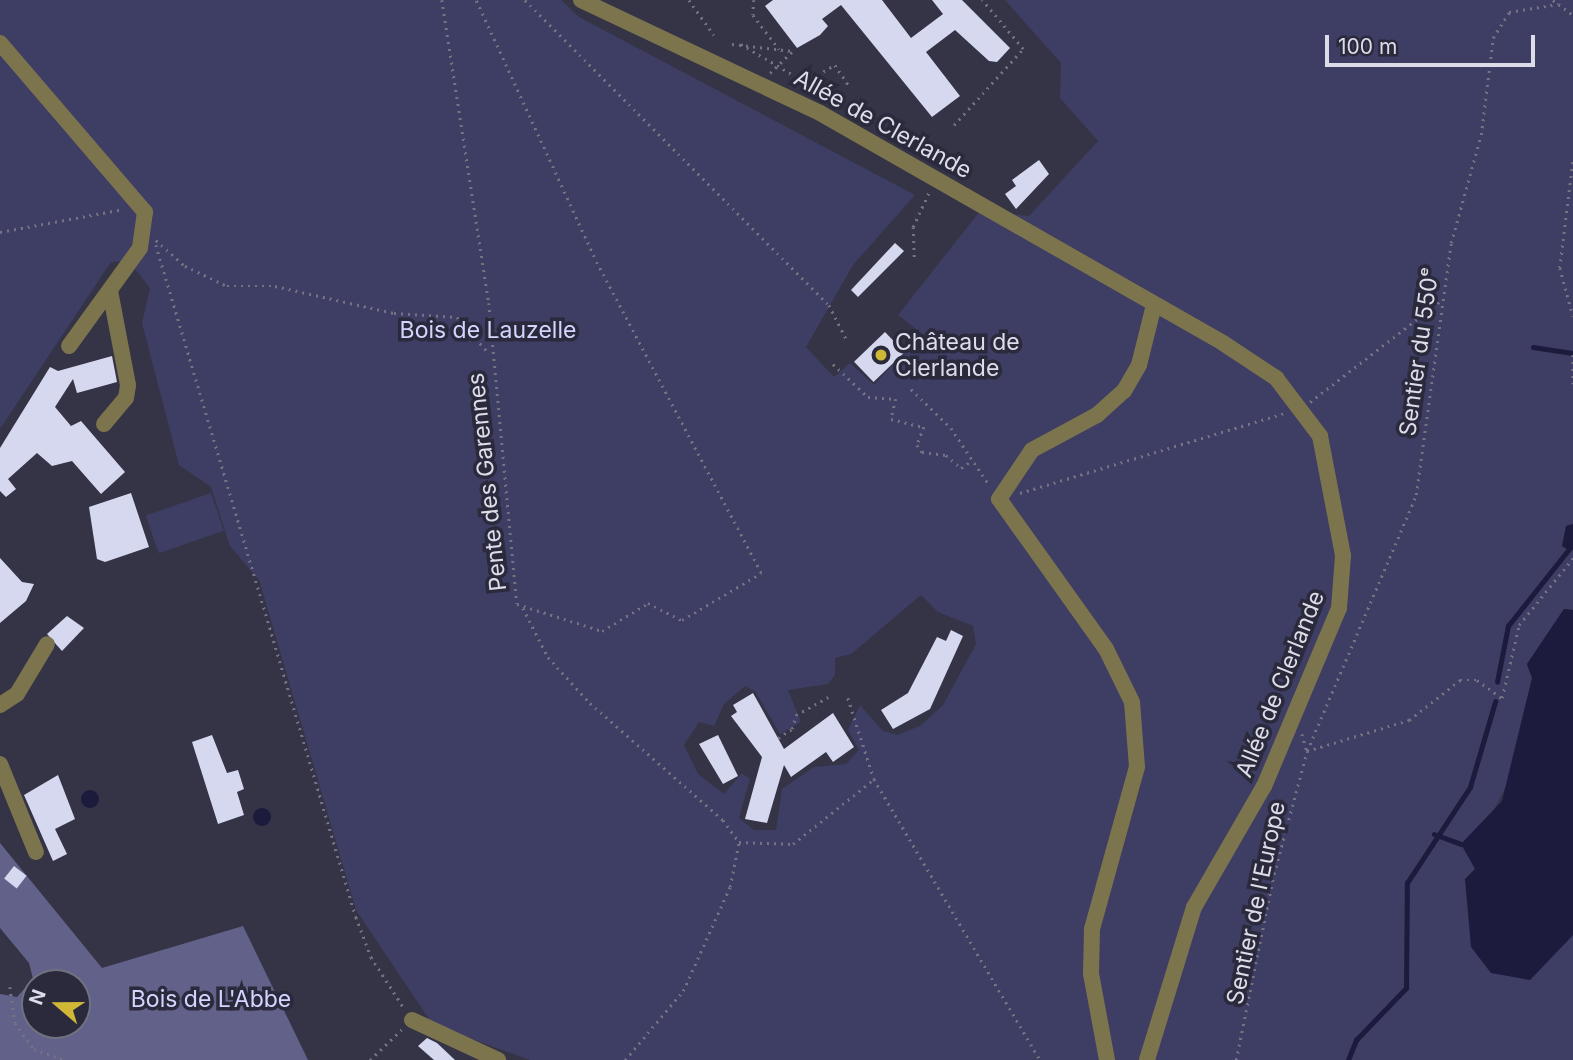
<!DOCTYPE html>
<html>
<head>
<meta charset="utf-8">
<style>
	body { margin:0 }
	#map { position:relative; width:1573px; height:1060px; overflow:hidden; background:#343446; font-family:Inter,sans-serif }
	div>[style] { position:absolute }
	.green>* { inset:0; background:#3e3d63; transform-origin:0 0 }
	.forest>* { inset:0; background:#61618a }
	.water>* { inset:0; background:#1c1a3d }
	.round { border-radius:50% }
	.stream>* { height:4.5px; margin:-2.25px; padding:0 2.25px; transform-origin:2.25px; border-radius:2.25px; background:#1c1a3d }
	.building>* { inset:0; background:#d6d8ef; transform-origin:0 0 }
	.path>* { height:2.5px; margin-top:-1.25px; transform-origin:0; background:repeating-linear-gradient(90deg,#737383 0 2px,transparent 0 7px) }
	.minor>* { height:16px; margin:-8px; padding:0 8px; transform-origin:8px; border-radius:8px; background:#7c744d }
	.dots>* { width:19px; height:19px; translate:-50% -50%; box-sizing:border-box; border:4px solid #2a2a3c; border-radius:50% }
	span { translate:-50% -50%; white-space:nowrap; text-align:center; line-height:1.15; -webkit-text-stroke:7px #2a2a3c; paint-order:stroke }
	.street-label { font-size:23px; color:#dcdde9 }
	.park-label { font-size:23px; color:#d4d5ff }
	.poi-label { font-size:23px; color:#dcdde9 }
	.left { translate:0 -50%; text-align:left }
	.north { position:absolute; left:21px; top:969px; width:70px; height:70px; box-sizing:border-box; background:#2a2a3c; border:2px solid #717281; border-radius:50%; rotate:290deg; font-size:19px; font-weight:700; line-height:28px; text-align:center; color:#dcdde9 }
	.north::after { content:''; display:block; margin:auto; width:24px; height:32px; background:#d1b736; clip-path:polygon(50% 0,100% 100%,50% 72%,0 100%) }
	.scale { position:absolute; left:1325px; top:35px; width:210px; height:32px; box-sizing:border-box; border:4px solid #dcdde9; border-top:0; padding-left:9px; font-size:21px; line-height:24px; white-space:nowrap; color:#dcdde9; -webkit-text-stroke:5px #2a2a3c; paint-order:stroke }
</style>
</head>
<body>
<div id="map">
	<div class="green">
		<div style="clip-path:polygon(evenodd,0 0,561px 0,579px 17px,915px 195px,853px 265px,806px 347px,834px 377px,850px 363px,874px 385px,905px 351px,935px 344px,898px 315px,980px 211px,1029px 216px,1098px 141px,1060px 98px,1061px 63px,1005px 0,1573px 0,1573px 524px,1566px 526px,1568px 550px,1573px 549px,1573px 610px,1564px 609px,1527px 664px,1532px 678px,1513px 773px,1471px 854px,1475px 870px,1465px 879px,1468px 893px,1530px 980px,1573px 935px,1573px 1060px,530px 1060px,433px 1025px,356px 910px,259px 580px,230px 546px,211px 487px,179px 465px,142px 323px,150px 288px,129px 261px,111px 262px,0 429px,0 0,921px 595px,938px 612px,973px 626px,976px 644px,943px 705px,920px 726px,897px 735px,883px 731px,860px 705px,848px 730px,859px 750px,846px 764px,814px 767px,782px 789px,776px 830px,754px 830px,739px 818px,750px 779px,742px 773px,724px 794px,698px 774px,684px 745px,699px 722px,714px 726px,724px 704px,745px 686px,755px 691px,780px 734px,801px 722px,788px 690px,828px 684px,835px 675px,835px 658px,851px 654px,921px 595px)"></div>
		<div style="left:211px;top:493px;width:40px;height:69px;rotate:71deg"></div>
	</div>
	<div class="forest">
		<div style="clip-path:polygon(evenodd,0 843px,102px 968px,243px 926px,308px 1060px,0 1060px,0 994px,17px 997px,33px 979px,29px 963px,0 928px,0 843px,35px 983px,77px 983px,77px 1025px,35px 1025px,35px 983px)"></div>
	</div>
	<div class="water">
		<div style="clip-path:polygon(1573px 524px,1573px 549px,1568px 550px,1562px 546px,1566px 526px)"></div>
		<div style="clip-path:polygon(1564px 609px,1573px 610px,1573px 935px,1530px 980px,1491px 973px,1471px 947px,1465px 879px,1475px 869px,1461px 844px,1502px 801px,1532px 678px,1527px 664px)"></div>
		<div class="round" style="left:81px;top:790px;width:18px;height:18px"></div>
		<div class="round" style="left:253px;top:808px;width:18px;height:18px"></div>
	</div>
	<div class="stream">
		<div style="left:1533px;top:347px;width:40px;rotate:8.5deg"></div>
		<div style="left:1497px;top:682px;width:57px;rotate:-78.9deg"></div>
		<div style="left:1508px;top:626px;width:105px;rotate:-51.6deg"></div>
		<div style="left:1434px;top:834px;width:29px;rotate:20deg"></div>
		<div style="left:1348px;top:1060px;width:22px;rotate:-68deg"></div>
		<div style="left:1356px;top:1040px;width:72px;rotate:-46.1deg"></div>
		<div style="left:1406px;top:988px;width:105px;rotate:-89.5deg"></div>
		<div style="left:1407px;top:883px;width:115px;rotate:-56.7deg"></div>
		<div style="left:1470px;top:787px;width:89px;rotate:-73.6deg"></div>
	</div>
	<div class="building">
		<div style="clip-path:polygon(773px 0,882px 0,911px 38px,943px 14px,932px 0,962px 0,1010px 48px,997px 62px,989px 61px,955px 30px,926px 52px,960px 96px,932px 117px,841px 5px,822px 19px,828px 26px,820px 35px,797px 48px,765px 6px)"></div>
		<div style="clip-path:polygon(1039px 160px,1049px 174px,1016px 209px,1005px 194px,1016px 186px,1012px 180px)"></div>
		<div style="clip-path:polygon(895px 243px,904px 251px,858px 297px,851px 290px)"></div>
		<div style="left:885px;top:332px;width:28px;height:43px;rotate:46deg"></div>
		<div style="clip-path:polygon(112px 356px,117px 382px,77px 393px,73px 379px,55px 407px,71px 426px,81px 421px,125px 472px,101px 494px,72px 461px,52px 466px,37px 453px,8px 479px,16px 489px,6px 497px,0 491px,0 448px,50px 367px,58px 371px)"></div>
		<div style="clip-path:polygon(131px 493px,149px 547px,105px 562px,97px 559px,89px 507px)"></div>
		<div style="clip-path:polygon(0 558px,22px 582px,34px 584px,26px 601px,0 623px)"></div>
		<div style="clip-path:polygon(67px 616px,84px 628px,62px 651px,47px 634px)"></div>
		<div style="clip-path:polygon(951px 630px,963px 636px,930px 709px,893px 729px,881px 710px,908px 693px,937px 637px,946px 641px)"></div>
		<div style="clip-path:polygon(753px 693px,784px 749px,833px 713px,854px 747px,833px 762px,826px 752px,791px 777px,784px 765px,767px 823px,745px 819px,762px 757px,731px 716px,737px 712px,733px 705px)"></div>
		<div style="clip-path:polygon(212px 735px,227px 773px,238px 770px,244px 789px,237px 792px,244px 815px,218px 824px,192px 742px)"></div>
		<div style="clip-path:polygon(718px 735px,738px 776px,723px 784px,699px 744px)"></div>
		<div style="clip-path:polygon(58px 775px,75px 819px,55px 829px,67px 854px,53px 861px,24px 795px)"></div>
		<div style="left:14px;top:866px;width:16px;height:16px;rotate:38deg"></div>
		<div style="clip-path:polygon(427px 1038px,437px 1043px,455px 1060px,434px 1060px,418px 1046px)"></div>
	</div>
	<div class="path">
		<div style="left:442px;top:0;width:307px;rotate:81.2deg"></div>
		<div style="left:489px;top:303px;width:302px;rotate:84.7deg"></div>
		<div style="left:517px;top:604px;width:89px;rotate:17.6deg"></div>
		<div style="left:602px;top:631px;width:54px;rotate:-31.3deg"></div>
		<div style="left:648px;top:603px;width:38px;rotate:27deg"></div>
		<div style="left:682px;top:620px;width:92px;rotate:-30.7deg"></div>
		<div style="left:761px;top:573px;width:357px;rotate:-117.9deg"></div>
		<div style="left:594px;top:257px;width:283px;rotate:-114.7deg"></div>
		<div style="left:525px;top:0;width:431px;rotate:45.1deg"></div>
		<div style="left:829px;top:305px;width:39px;rotate:63deg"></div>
		<div style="left:689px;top:0;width:43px;rotate:54.5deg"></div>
		<div style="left:754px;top:0;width:15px;rotate:94deg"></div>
		<div style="left:753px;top:15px;width:43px;rotate:52.6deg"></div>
		<div style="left:1553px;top:0;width:25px;rotate:37deg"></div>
		<div style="left:732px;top:44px;width:61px;rotate:6.5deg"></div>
		<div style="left:741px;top:44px;width:74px;rotate:30.7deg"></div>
		<div style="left:805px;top:82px;width:34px;rotate:-30deg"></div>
		<div style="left:835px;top:65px;width:25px;rotate:56deg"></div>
		<div style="left:770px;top:73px;width:32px;rotate:-44deg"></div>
		<div style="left:954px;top:125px;width:103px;rotate:-47.8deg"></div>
		<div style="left:1023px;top:49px;width:64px;rotate:-129.9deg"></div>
		<div style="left:1573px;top:162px;width:107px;rotate:97deg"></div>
		<div style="left:1560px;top:268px;width:50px;rotate:74.8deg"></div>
		<div style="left:0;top:232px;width:126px;rotate:-10.5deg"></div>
		<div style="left:156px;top:240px;width:39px;rotate:42deg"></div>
		<div style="left:185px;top:266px;width:47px;rotate:25.5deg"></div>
		<div style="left:227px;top:286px;width:48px"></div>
		<div style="left:275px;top:286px;width:122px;rotate:12.8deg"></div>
		<div style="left:394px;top:313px;width:63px;rotate:3.6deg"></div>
		<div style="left:457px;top:317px;width:45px;rotate:48.6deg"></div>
		<div style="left:156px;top:245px;width:701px;rotate:73.43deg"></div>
		<div style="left:356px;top:917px;width:43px;rotate:69.4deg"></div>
		<div style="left:371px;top:957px;width:61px;rotate:57.1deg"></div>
		<div style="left:914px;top:257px;width:30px;rotate:-92deg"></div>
		<div style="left:913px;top:227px;width:41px;rotate:-65.3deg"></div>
		<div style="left:1573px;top:355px;width:29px;rotate:90deg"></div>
		<div style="left:833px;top:364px;width:48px;rotate:43.3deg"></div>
		<div style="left:868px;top:397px;width:28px;rotate:4deg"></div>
		<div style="left:896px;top:399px;width:21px;rotate:104deg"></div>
		<div style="left:891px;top:419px;width:34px;rotate:14deg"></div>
		<div style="left:924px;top:427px;width:19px;rotate:111deg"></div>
		<div style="left:917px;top:445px;width:9px;rotate:54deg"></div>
		<div style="left:922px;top:452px;width:24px;rotate:7deg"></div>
		<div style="left:946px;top:455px;width:20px;rotate:41deg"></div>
		<div style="left:961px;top:468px;width:14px;rotate:-34deg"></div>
		<div style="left:911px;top:389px;width:56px;rotate:44.3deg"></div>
		<div style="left:951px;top:428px;width:70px;rotate:56.1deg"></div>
		<div style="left:1310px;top:402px;width:168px;rotate:-37.8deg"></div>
		<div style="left:1020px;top:493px;width:277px;rotate:-16.8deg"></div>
		<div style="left:523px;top:608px;width:55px;rotate:63deg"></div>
		<div style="left:548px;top:657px;width:62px;rotate:47.6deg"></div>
		<div style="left:590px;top:703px;width:177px;rotate:41.3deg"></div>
		<div style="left:723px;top:820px;width:27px;rotate:54deg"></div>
		<div style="left:739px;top:842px;width:54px;rotate:2.1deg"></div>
		<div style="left:793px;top:844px;width:104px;rotate:-38.7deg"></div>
		<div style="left:848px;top:698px;width:85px;rotate:72.2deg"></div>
		<div style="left:874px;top:779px;width:326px;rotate:59.4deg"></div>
		<div style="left:1302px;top:734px;width:18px;rotate:74deg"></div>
		<div style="left:778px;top:738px;width:17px;rotate:-33deg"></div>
		<div style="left:792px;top:729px;width:15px;rotate:-74deg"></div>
		<div style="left:796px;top:715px;width:41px;rotate:-29.1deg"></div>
		<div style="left:1307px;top:751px;width:107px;rotate:-16.9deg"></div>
		<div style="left:1409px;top:720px;width:65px;rotate:-38.1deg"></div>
		<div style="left:1460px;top:680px;width:17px"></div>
		<div style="left:1477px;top:680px;width:31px;rotate:36deg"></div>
		<div style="left:1502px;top:698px;width:75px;rotate:-76.9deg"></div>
		<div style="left:1519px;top:625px;width:86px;rotate:-51.1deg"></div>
		<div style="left:10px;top:987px;width:36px;rotate:82deg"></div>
		<div style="left:15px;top:1023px;width:32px;rotate:54deg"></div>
		<div style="left:34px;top:1049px;width:33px;rotate:20deg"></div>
		<div style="left:370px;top:1060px;width:45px;rotate:-44.1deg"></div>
		<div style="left:625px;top:1060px;width:90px;rotate:-50deg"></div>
		<div style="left:683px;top:991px;width:114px;rotate:-65.7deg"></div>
		<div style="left:730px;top:887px;width:46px;rotate:-78.7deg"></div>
		<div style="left:1236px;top:1060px;width:190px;rotate:-78.5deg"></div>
		<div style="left:1274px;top:874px;width:127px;rotate:-75deg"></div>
		<div style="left:1307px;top:751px;width:278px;rotate:-66.9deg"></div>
		<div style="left:1416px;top:495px;width:254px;rotate:-82.1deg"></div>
		<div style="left:1451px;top:243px;width:112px;rotate:-74.5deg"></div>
		<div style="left:1481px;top:135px;width:98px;rotate:-82.9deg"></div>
		<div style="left:1493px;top:38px;width:31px;rotate:-58deg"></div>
		<div style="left:1509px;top:12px;width:50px;rotate:-9.3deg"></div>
	</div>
	<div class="minor">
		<div style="left:581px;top:0;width:264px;rotate:25.3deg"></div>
		<div style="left:820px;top:113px;width:464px;rotate:29.7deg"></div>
		<div style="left:1223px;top:343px;width:64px;rotate:33.4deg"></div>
		<div style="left:1276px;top:378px;width:73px;rotate:52.8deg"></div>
		<div style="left:1320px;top:436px;width:122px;rotate:79.1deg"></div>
		<div style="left:1343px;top:556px;width:52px;rotate:94.4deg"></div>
		<div style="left:1339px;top:608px;width:193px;rotate:112.8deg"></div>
		<div style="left:1264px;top:786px;width:140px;rotate:120deg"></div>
		<div style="left:1194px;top:907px;width:160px;rotate:107.1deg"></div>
		<div style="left:0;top:43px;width:223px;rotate:49.4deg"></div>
		<div style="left:145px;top:212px;width:36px;rotate:98deg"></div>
		<div style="left:140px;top:248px;width:121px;rotate:125.9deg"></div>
		<div style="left:104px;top:424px;width:34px;rotate:-50deg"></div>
		<div style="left:126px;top:398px;width:13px;rotate:-81deg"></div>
		<div style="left:128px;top:385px;width:96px;rotate:-100.8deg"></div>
		<div style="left:0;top:705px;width:20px;rotate:-33deg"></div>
		<div style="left:17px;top:694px;width:58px;rotate:-59deg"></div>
		<div style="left:0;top:764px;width:95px;rotate:67.8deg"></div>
		<div style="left:412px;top:1020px;width:95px;rotate:24.9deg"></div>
		<div style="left:1107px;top:1060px;width:87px;rotate:-100.5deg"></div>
		<div style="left:1091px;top:974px;width:45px;rotate:-88.7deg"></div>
		<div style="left:1092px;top:929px;width:168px;rotate:-74.5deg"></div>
		<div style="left:1137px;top:767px;width:65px;rotate:-94.4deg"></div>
		<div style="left:1132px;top:702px;width:59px;rotate:-116.1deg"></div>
		<div style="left:1106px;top:649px;width:184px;rotate:-125.5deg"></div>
		<div style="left:999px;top:499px;width:59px;rotate:-56deg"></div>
		<div style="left:1032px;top:450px;width:74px;rotate:-28.3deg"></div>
		<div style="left:1097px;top:415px;width:36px;rotate:-42deg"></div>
		<div style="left:1124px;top:391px;width:30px;rotate:-60deg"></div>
		<div style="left:1139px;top:365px;width:62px;rotate:-76deg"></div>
	</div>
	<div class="dots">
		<div style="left:881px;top:355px;background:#d1b736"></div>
	</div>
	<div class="street-label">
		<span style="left:883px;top:124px;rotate:29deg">Allée de Clerlande</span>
		<span style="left:1419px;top:352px;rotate:-82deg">Sentier du 550ᵉ</span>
		<span style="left:487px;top:482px;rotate:-96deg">Pente des Garennes</span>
		<span style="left:1280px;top:684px;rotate:-68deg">Allée de Clerlande</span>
		<span style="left:1256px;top:903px;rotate:-78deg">Sentier de l'Europe</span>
	</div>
	<div class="park-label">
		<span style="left:488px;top:330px">Bois de Lauzelle</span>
		<span style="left:211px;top:999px">Bois de L'Abbe</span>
	</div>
	<div class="poi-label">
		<span class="left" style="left:895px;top:355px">Château de<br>Clerlande</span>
	</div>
	<div class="north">N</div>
	<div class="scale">100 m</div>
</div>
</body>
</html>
